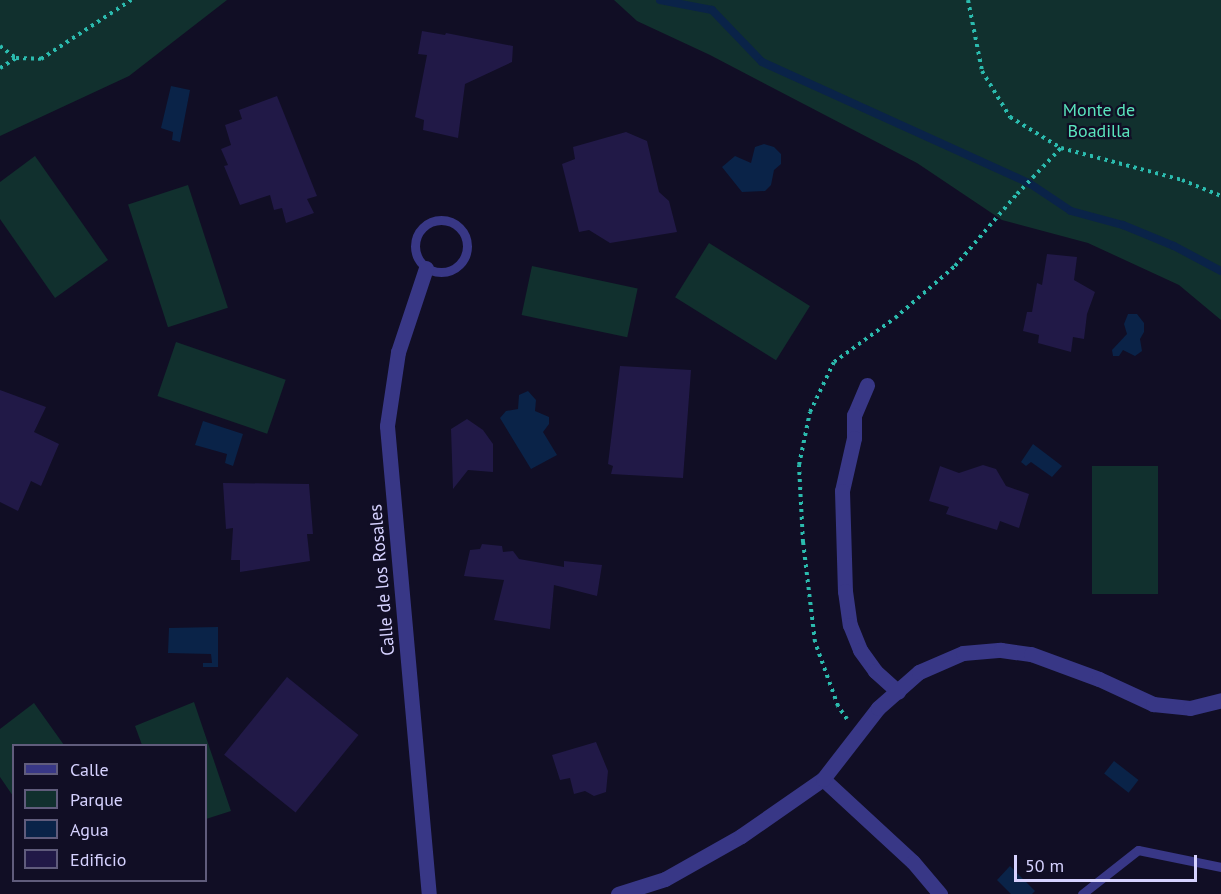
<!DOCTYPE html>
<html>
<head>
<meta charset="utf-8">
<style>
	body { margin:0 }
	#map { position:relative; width:1221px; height:894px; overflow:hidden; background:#110e25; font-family:"PT Sans",sans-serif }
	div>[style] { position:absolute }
	.green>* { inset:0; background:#11302e; transform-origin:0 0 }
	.water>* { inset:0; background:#0a2348; transform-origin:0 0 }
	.stream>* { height:8px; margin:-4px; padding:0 4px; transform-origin:4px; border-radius:4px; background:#0a2348 }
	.building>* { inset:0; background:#211947; transform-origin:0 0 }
	.path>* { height:4px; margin-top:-2px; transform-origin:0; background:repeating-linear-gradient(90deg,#2bbbae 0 3px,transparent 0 7.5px) }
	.service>* { height:9px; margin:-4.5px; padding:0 4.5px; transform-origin:4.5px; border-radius:4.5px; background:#383786 }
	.service>.ring { margin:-4.5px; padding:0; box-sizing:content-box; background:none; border:9px solid #383786; border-radius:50% }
	.minor>* { height:15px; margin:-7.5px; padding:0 7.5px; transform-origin:7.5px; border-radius:7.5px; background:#383786 }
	span { translate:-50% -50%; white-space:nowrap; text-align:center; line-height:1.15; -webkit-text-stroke:4.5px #110e25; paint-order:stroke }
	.park-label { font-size:18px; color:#5ae4bd }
	.street-label { font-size:18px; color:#d6d2ff }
	.legend { position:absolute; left:12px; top:744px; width:195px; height:138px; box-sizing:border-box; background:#110e25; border:2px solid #605c7c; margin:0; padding:8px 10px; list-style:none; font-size:18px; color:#d6d2ff }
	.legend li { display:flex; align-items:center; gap:12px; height:30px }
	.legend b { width:30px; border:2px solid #605c7c }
	.scale { position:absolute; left:1014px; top:855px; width:183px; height:27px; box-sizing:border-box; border:3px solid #d6d2ff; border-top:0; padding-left:8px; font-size:18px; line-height:21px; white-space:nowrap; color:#d6d2ff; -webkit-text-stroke:4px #110e25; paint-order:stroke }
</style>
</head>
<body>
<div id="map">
	<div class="green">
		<div style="clip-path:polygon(0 0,227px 0,129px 76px,0 136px)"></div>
		<div style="clip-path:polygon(614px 0,1221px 0,1221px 320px,1179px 285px,1088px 243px,1002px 220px,917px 163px,710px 55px,637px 21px)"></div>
		<div style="clip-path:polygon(35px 156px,108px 260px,55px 298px,0 219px,0 182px)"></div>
		<div style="left:188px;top:185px;width:129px;height:63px;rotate:72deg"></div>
		<div style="left:709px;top:243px;width:119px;height:64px;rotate:32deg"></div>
		<div style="left:532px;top:266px;width:108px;height:50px;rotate:12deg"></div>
		<div style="left:176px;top:342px;width:116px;height:57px;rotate:19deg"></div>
		<div style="left:1092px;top:466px;width:66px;height:128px"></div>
		<div style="clip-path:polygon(194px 702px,231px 811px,206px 819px,206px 746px,142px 745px,135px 726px)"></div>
		<div style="clip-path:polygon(34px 703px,64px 745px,14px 746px,13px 796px,0 777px,0 729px)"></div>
	</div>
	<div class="water">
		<div style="clip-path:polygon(171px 86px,190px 90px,180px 142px,172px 140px,173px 132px,161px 128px)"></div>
		<div style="clip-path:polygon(764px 144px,774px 147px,781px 154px,781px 164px,774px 170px,771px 185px,765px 191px,742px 192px,722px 167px,735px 156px,751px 163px,755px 147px)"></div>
		<div style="clip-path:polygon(1128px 314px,1137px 314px,1144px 323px,1144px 332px,1140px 339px,1142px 351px,1135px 356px,1123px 350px,1119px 356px,1113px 356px,1112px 350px,1127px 334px,1124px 324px)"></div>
		<div style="clip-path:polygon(528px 391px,536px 400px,535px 411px,549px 417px,549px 424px,543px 432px,557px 455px,531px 469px,500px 418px,506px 411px,518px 409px,519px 395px)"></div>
		<div style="clip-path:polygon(203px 421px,243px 434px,233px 466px,225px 463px,227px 454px,195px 445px)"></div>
		<div style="clip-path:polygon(1033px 444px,1062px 466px,1052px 477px,1031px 462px,1026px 466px,1021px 462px)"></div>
		<div style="clip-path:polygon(218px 627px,218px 667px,203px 667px,203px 663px,212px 663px,211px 654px,168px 653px,169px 628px)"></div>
		<div style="left:1114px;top:761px;width:31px;height:16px;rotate:38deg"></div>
		<div style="clip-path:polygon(1010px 866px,1035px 891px,1032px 894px,1011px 894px,997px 880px)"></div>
	</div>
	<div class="stream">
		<div style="left:660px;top:0;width:53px;rotate:10.9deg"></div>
		<div style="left:712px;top:10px;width:72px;rotate:46.1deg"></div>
		<div style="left:762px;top:62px;width:293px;rotate:24.4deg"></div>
		<div style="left:1029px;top:183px;width:50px;rotate:33.7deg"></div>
		<div style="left:1071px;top:211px;width:54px;rotate:15.1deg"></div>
		<div style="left:1123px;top:225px;width:55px;rotate:22.4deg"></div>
		<div style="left:1174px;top:246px;width:53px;rotate:28deg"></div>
	</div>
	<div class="building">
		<div style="clip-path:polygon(422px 31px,445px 35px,446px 33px,513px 46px,512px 62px,465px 84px,458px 138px,423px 130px,424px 120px,415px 117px,427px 55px,418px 54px)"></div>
		<div style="clip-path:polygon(277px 96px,317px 196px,307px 199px,314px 213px,286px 223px,282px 208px,274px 210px,270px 195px,240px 205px,224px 166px,228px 165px,221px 149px,231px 145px,225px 125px,242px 119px,239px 110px)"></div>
		<div style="clip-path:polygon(626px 132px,647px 141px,659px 192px,669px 201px,677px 232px,610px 243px,589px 230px,579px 232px,562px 164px,575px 159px,573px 147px)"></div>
		<div style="clip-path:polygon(1047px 254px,1077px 257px,1074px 280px,1095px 292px,1087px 314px,1084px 339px,1073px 337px,1071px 352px,1038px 343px,1039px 335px,1023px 331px,1027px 312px,1032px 312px,1037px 283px,1042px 285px)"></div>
		<div style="clip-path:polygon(620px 366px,691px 370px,683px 478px,611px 474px,613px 466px,608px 464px)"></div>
		<div style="clip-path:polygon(0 390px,46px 407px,34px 432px,59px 444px,41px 486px,31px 481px,18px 511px,0 502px)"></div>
		<div style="clip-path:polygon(467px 419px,483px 430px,493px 444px,493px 472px,468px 470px,453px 489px,451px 429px)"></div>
		<div style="clip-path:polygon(983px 465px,996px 469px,1006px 486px,1029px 494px,1019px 528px,1000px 521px,997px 530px,946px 514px,949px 507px,929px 501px,940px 466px,959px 473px)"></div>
		<div style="clip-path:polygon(223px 483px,309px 484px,313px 534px,307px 534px,310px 561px,240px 572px,240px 560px,231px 560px,233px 528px,226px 529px)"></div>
		<div style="clip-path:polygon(482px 544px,502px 546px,503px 552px,513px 551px,519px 559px,564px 567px,564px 561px,602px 565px,597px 596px,554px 585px,550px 629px,494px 620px,504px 580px,464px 576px,470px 550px,480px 549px)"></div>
		<div style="left:287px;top:677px;width:92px;height:100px;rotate:39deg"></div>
		<div style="clip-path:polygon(596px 742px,608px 771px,606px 792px,594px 796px,585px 791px,574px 794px,570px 778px,560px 780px,552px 755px)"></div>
	</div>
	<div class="path">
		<div style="left:968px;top:0;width:72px;rotate:78.8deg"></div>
		<div style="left:982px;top:71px;width:54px;rotate:58.7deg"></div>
		<div style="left:1010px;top:117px;width:60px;rotate:31.3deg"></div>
		<div style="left:1061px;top:148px;width:125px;rotate:14.8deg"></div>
		<div style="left:1182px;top:180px;width:42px;rotate:22.3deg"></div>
		<div style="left:0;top:46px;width:20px;rotate:37deg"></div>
		<div style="left:16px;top:58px;width:25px;rotate:2deg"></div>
		<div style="left:41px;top:59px;width:108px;rotate:-33.2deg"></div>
		<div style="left:0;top:68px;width:19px;rotate:-32deg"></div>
		<div style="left:847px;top:719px;width:16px;rotate:-125deg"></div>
		<div style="left:838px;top:706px;width:68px;rotate:-109.8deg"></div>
		<div style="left:815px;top:642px;width:101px;rotate:-96.8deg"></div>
		<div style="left:803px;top:542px;width:77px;rotate:-93deg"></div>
		<div style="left:799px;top:465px;width:54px;rotate:-78.3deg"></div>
		<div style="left:810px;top:412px;width:55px;rotate:-64.4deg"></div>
		<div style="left:834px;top:362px;width:75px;rotate:-35.8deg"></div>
		<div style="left:895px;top:318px;width:79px;rotate:-40.9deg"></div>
		<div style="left:955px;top:266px;width:95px;rotate:-49.3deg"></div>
		<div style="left:1017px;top:194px;width:64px;rotate:-46.3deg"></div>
	</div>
	<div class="service">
		<div class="ring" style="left:415px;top:220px;width:43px;height:43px"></div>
		<div style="left:1082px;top:894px;width:71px;rotate:-38.2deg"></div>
		<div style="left:1138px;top:850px;width:85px;rotate:11.6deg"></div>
	</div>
	<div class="minor">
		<div style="left:426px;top:268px;width:89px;rotate:108.4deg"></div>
		<div style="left:398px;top:352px;width:75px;rotate:98.5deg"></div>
		<div style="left:387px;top:426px;width:470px;rotate:84.9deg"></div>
		<div style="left:867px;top:385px;width:33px;rotate:113deg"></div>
		<div style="left:854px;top:415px;width:23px;rotate:90deg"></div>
		<div style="left:854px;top:438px;width:54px;rotate:102.8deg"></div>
		<div style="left:842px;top:491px;width:100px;rotate:88.3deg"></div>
		<div style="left:845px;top:591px;width:34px;rotate:82deg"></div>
		<div style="left:850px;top:625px;width:27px;rotate:68deg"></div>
		<div style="left:860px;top:650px;width:26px;rotate:54deg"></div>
		<div style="left:875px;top:671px;width:31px;rotate:42deg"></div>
		<div style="left:823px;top:779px;width:122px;rotate:42.7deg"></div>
		<div style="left:913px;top:862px;width:42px;rotate:49.8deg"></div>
		<div style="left:618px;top:894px;width:49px;rotate:-17.7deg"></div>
		<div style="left:665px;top:879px;width:87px;rotate:-29.5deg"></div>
		<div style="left:741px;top:836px;width:100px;rotate:-34.8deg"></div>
		<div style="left:823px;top:779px;width:90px;rotate:-52.2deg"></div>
		<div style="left:878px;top:708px;width:55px;rotate:-41.3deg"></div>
		<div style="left:919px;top:672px;width:48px;rotate:-23.4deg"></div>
		<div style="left:963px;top:653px;width:38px;rotate:-5deg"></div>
		<div style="left:1001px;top:650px;width:30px;rotate:8deg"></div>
		<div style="left:1031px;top:654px;width:72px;rotate:20.2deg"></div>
		<div style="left:1099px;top:679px;width:60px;rotate:24.8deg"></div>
		<div style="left:1153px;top:704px;width:37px;rotate:6deg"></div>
		<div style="left:1190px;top:708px;width:32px;rotate:-14deg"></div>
	</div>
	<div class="park-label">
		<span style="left:1099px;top:121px">Monte de<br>Boadilla</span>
	</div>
	<div class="street-label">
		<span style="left:382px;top:580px;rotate:-95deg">Calle de los Rosales</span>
	</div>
	<ul class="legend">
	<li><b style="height:8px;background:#383786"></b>Calle</li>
	<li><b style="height:16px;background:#11302e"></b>Parque</li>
	<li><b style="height:16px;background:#0a2348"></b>Agua</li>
	<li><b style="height:16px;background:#211947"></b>Edificio</li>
	</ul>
	<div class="scale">50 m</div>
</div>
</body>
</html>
